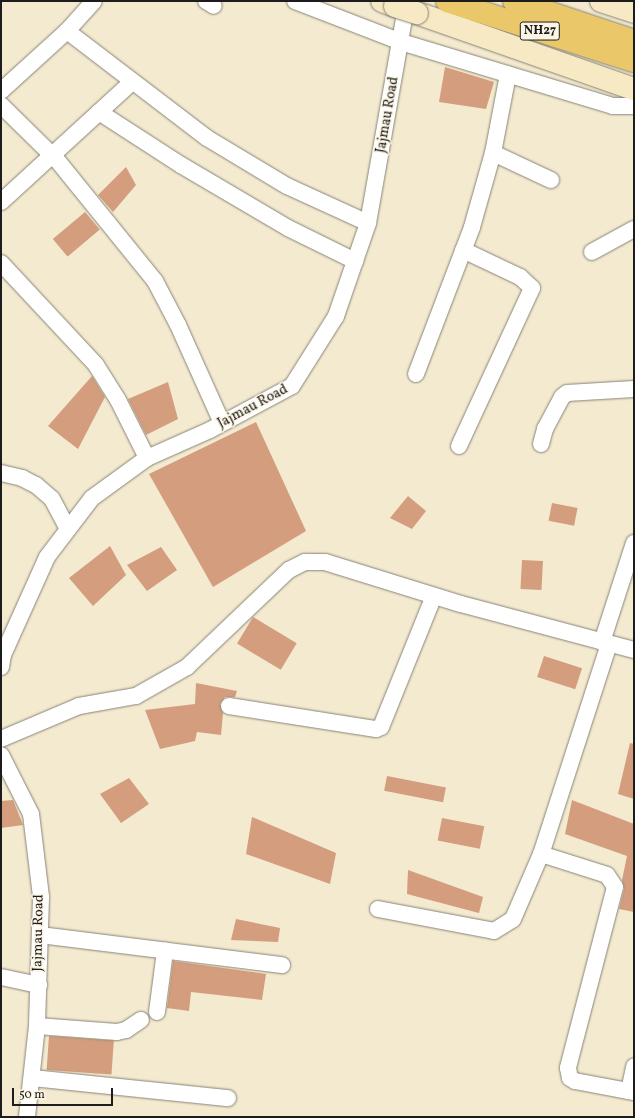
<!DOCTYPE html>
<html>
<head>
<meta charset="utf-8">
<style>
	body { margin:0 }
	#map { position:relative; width:635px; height:1118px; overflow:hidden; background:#f3ead0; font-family:Vollkorn,serif }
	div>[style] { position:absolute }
	.building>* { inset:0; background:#d39d7e; transform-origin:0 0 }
	.roads { filter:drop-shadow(0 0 1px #888376) drop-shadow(0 0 1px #888376) }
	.minor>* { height:16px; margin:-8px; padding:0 8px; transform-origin:8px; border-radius:8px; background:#fff }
	.secondary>* { height:22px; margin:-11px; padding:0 11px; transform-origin:11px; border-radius:11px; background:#f7e9c3 }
	.trunk>* { height:22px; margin:-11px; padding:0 11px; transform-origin:11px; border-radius:11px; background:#eac769 }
	.bridges { filter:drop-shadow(0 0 1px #888376) drop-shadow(0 0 1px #888376) }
	.secondary-bridge>* { height:22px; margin:-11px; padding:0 11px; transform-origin:11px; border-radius:11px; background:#f7e9c3 }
	span { translate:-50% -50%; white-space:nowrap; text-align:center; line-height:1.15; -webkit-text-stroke:3px #fcf5e5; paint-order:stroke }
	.shield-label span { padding:1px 3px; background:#fcf5e5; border:1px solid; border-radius:3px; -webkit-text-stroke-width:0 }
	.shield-label { font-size:13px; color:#1c1c1c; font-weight:700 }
	.street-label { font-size:14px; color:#1c1c1c }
	.frame { position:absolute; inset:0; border:2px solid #1c1c1c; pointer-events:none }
	.scale { position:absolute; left:12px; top:1088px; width:101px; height:18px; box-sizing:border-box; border:2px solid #1c1c1c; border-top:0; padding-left:5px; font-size:12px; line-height:14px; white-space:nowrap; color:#1c1c1c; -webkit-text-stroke:3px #fcf5e5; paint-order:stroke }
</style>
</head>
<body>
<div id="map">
	<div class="building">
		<div style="clip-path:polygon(445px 67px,494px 82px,486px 109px,439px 102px)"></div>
		<div style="clip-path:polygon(126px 167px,136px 185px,113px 212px,98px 195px)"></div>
		<div style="left:85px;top:212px;width:23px;height:42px;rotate:50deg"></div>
		<div style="clip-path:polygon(92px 376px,105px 397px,78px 449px,48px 426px)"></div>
		<div style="clip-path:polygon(168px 382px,178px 419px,146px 435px,128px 399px)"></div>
		<div style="clip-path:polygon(256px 422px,306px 531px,213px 587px,149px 474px)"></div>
		<div style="clip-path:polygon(408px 496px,426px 511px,412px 529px,390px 518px)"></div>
		<div style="left:552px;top:503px;width:26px;height:18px;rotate:11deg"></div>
		<div style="clip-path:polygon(110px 546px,126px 575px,93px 606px,69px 578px)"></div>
		<div style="clip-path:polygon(161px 547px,177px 570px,147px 591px,127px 565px)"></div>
		<div style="left:522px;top:560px;width:21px;height:29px;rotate:3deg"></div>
		<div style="left:253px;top:617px;width:51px;height:31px;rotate:31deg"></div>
		<div style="left:544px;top:656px;width:40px;height:22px;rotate:18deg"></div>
		<div style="clip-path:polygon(196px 683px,237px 691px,235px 697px,225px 697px,220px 704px,223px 713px,221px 735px,197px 732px,195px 741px,160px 749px,145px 710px,195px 704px)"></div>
		<div style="clip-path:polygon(630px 743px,634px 744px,634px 799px,618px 794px)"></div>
		<div style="left:387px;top:776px;width:60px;height:15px;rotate:11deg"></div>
		<div style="clip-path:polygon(129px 778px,149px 804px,121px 823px,100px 794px)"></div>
		<div style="clip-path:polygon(13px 800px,23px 825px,1px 828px,1px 801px)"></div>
		<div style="clip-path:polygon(572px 800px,634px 824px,634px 912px,619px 909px,624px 889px,622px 880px,627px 856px,565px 834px)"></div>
		<div style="clip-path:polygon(252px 817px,336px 853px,330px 884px,246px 854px)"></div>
		<div style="left:442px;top:818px;width:43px;height:23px;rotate:11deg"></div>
		<div style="clip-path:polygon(408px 870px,483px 897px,479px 913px,407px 894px)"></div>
		<div style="clip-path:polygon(236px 919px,280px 928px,278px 942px,231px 940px)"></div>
		<div style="clip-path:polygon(173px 961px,266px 974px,262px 1000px,191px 992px,189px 1011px,167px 1008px)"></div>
		<div style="left:49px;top:1036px;width:65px;height:34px;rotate:4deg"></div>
	</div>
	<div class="roads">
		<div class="minor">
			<div style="left:206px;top:1px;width:9px;rotate:32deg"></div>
			<div style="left:295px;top:1px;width:114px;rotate:21.1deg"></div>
			<div style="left:401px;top:42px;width:221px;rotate:16.8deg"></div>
			<div style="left:613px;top:106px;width:21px"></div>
			<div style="left:67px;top:31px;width:176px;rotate:37.4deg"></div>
			<div style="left:207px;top:138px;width:93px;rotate:31deg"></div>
			<div style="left:287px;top:186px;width:89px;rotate:24.6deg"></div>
			<div style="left:1px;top:91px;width:89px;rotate:-42.3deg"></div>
			<div style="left:67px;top:31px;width:40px;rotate:-48deg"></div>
			<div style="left:1px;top:105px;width:78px;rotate:44.5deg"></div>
			<div style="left:57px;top:160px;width:156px;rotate:51deg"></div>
			<div style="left:155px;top:281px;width:50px;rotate:62.4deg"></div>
			<div style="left:178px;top:325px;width:107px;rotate:65.8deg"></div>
			<div style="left:99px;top:112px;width:98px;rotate:32.9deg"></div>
			<div style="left:181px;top:165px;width:124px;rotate:30.5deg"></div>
			<div style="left:288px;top:228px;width:75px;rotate:26.2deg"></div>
			<div style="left:493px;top:153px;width:64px;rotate:25deg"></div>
			<div style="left:1px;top:202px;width:178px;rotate:-42.5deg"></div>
			<div style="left:592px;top:252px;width:48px;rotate:-28.7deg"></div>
			<div style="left:1px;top:263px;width:139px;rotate:47deg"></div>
			<div style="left:96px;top:365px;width:41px;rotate:57.8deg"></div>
			<div style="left:118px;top:400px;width:65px;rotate:63.4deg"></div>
			<div style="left:416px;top:374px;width:157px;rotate:-69.1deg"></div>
			<div style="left:472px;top:227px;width:77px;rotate:-74.2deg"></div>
			<div style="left:493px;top:153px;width:80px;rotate:-79.2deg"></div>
			<div style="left:541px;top:444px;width:16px;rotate:-75deg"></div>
			<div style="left:545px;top:429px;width:36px;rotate:-62deg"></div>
			<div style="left:562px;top:397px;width:6px;rotate:-39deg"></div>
			<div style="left:567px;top:393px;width:67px;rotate:-3.4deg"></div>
			<div style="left:459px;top:446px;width:174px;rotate:-65.2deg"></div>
			<div style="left:532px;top:288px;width:16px;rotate:-137deg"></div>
			<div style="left:520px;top:277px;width:63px;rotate:-154.7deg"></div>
			<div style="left:1px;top:473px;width:22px;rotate:13deg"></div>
			<div style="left:22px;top:478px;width:16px;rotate:27deg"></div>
			<div style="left:36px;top:485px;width:21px;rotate:41deg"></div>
			<div style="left:52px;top:499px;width:34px;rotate:62deg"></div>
			<div style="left:602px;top:642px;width:104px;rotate:-72.1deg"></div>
			<div style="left:609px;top:644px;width:221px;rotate:107.9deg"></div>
			<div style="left:541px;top:854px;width:69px;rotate:17.7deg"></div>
			<div style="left:607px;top:875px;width:14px;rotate:56deg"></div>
			<div style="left:615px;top:887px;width:187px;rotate:104.6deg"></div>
			<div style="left:568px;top:1068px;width:10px;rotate:79deg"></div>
			<div style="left:570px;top:1078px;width:6px;rotate:31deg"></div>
			<div style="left:575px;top:1081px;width:60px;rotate:10.6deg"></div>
			<div style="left:1px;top:667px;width:12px;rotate:-81deg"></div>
			<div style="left:3px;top:655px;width:107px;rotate:-65.8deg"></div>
			<div style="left:47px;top:557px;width:74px;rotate:-52.7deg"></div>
			<div style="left:92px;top:498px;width:68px;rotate:-36deg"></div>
			<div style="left:147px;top:458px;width:69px;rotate:-24deg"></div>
			<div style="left:210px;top:430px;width:93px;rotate:-28.2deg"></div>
			<div style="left:292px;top:386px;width:83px;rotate:-57.8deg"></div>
			<div style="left:336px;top:316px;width:98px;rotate:-71deg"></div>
			<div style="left:368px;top:223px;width:225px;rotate:-80deg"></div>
			<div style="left:229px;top:706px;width:149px;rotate:8.9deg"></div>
			<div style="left:376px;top:729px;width:5px;rotate:-22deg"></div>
			<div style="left:381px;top:727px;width:141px;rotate:-68deg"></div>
			<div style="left:1px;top:739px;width:85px;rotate:-22.9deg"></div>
			<div style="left:79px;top:706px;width:58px;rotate:-10deg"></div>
			<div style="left:136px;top:696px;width:59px;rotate:-29.6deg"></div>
			<div style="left:187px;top:667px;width:141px;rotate:-43.6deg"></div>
			<div style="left:289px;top:570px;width:18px;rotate:-27deg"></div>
			<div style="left:305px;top:562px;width:20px"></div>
			<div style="left:325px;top:562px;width:142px;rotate:17.2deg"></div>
			<div style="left:461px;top:604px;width:179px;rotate:14.9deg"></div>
			<div style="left:1px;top:755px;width:66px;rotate:63deg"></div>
			<div style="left:31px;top:814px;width:84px;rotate:83.1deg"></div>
			<div style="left:41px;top:897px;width:129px;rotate:91.8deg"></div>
			<div style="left:37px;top:1026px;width:92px;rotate:96.3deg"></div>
			<div style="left:378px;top:909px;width:118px;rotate:10.7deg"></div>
			<div style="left:494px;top:931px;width:22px;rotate:-32deg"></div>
			<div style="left:513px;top:919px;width:71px;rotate:-66.7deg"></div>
			<div style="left:40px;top:935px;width:244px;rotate:7.1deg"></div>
			<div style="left:1px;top:977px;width:39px;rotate:12deg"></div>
			<div style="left:157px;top:1012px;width:62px;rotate:-82.5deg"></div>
			<div style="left:37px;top:1026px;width:80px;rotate:4.3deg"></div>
			<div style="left:117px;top:1032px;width:9px;rotate:-13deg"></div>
			<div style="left:126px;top:1030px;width:18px;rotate:-34deg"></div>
			<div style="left:33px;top:1078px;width:196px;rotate:5.9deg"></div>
			<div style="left:629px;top:1091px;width:25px;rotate:-78deg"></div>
		</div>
		<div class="secondary">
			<div style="left:382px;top:1px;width:14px;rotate:21deg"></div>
			<div style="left:601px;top:1px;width:35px;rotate:18deg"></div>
			<div style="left:417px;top:13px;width:230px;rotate:19.3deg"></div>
		</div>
		<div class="trunk">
			<div style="left:447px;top:1px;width:196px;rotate:17.8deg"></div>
			<div style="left:514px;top:1px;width:126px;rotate:18.4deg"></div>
		</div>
	</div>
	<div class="bridges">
		<div class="secondary-bridge">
			<div style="left:395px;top:6px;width:23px;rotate:18deg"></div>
		</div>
	</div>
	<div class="shield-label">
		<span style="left:540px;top:31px">NH27</span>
	</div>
	<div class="street-label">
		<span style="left:388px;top:115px;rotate:-80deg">Jajmau Road</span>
		<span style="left:253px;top:407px;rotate:-28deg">Jajmau Road</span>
		<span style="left:39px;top:933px;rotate:-89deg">Jajmau Road</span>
	</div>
	<div class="frame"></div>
	<div class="scale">50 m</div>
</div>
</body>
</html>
